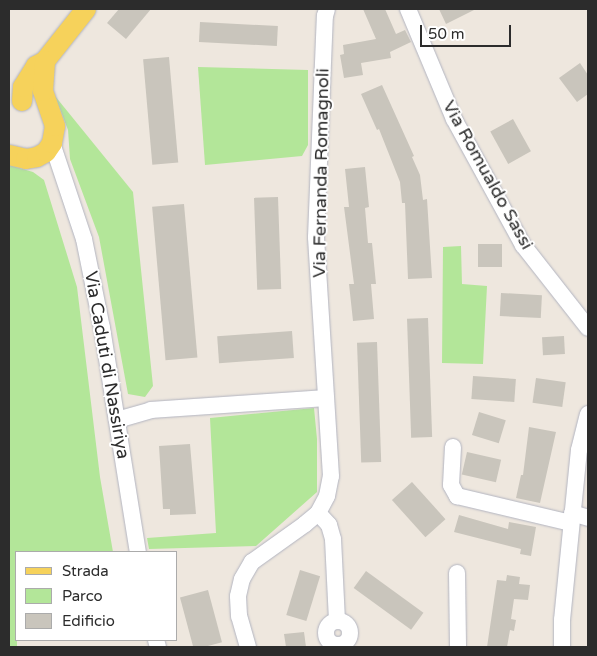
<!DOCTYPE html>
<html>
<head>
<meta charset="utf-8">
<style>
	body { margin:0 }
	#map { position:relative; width:597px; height:656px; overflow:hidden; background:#eee7de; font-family:"Varela Round",sans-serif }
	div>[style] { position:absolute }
	.green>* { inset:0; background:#b3e699 }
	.building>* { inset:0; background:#c9c5bc; transform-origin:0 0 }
	.roads { filter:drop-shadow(0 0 1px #b2b4c0) drop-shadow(0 0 1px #b2b4c0) }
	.minor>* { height:16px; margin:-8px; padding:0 8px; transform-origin:8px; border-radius:8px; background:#fff }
	.minor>.ring { margin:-8px; padding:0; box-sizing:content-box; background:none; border:16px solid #fff; border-radius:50% }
	.major>* { height:20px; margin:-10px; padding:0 10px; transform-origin:10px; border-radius:10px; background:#f6d25b }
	span { translate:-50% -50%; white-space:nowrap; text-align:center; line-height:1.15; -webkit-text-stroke:4px #fff; paint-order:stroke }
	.street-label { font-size:18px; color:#2c2c2c }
	.frame { position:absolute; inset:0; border:10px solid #2c2c2c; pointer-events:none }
	.legend { position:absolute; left:15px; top:551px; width:162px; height:90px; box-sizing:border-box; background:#fff; border:1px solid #ababab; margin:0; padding:6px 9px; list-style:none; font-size:15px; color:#2c2c2c }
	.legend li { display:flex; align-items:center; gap:10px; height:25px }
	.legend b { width:25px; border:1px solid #ababab }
	.scale { position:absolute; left:420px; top:25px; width:91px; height:22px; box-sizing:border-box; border:2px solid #2c2c2c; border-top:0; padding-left:6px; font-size:15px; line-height:18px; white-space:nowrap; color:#2c2c2c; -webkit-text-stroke:4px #fff; paint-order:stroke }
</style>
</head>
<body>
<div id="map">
	<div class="green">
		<div style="clip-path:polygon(198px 67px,308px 70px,308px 145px,302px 156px,205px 165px)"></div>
		<div style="clip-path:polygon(55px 96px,133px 192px,153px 386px,145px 397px,128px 394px,99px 237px,70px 159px,68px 130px)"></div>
		<div style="clip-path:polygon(9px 165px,33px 172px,44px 180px,77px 287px,100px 477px,113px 552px,16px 552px,17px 647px,9px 647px)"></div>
		<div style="clip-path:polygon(461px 246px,462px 284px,487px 286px,483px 364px,442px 363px,443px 247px)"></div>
		<div style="clip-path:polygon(314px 408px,317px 439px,317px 492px,256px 546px,149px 549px,147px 538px,216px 533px,210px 418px)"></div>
	</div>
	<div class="building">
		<div style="clip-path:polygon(119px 9px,151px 9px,126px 39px,107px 23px)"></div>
		<div style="clip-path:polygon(363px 9px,385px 9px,396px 34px,405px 30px,411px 42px,390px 52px,391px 58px,361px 63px,363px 75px,344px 78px,340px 55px,344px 54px,343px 45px,376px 39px)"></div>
		<div style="clip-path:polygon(439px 9px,476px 9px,446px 24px)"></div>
		<div style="left:200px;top:22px;width:78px;height:20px;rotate:3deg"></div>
		<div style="left:169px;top:57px;width:106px;height:26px;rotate:85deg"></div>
		<div style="clip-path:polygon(580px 63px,588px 75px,588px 94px,577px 102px,559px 78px)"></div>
		<div style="clip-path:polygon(382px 85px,414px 156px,412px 157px,420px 175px,423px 200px,427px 199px,432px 278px,408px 279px,405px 203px,402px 203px,400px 182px,379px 129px,377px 130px,361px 94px)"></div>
		<div style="left:513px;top:119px;width:37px;height:26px;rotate:61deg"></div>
		<div style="clip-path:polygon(365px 167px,369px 207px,365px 208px,368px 243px,372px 243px,376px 284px,371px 284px,374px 319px,353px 321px,349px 284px,354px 284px,344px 207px,349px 207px,345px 169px)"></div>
		<div style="left:278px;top:197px;width:92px;height:24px;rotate:88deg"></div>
		<div style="left:184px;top:204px;width:154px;height:32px;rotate:85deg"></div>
		<div style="left:502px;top:244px;width:23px;height:24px;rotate:90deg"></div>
		<div style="left:501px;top:293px;width:41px;height:23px;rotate:3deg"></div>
		<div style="left:428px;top:318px;width:119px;height:21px;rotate:88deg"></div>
		<div style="left:292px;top:331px;width:27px;height:75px;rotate:86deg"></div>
		<div style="left:564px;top:336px;width:18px;height:22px;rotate:87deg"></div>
		<div style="left:377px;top:342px;width:120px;height:20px;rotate:88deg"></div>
		<div style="left:473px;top:376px;width:43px;height:23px;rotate:4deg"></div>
		<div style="left:536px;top:378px;width:30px;height:25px;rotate:8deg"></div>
		<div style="left:479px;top:412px;width:28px;height:24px;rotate:17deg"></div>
		<div style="clip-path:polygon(529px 427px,556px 432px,540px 503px,516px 498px,521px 475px,523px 475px)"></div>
		<div style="clip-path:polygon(190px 444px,196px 514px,170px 515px,170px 509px,163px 509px,159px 446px)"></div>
		<div style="left:467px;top:452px;width:35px;height:23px;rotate:13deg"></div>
		<div style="left:412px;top:482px;width:50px;height:27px;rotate:48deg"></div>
		<div style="clip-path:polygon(459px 515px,508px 529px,509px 522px,536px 527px,531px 556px,520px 554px,521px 549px,454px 532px)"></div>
		<div style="left:300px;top:570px;width:21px;height:47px;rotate:17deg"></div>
		<div style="left:366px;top:571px;width:71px;height:21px;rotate:36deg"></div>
		<div style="clip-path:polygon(507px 575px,520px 577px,519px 584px,530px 585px,528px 600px,514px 599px,511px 619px,516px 620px,514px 631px,510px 630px,507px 647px,487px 647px,497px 580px,506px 581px)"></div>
		<div style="left:208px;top:590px;width:54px;height:29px;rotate:75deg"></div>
		<div style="clip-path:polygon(304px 632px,306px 647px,286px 647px,284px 634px)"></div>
	</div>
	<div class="roads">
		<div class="minor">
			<div style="left:408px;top:9px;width:119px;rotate:67.3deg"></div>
			<div style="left:454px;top:119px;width:144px;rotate:61.3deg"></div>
			<div style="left:523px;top:245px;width:105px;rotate:51.9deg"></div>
			<div style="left:52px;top:143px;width:101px;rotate:71.6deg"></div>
			<div style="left:84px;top:239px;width:91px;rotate:78.6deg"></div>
			<div style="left:102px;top:328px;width:227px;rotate:80.9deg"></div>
			<div style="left:117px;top:420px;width:35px;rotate:-16deg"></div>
			<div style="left:151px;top:410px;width:175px;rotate:-3.9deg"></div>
			<div style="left:453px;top:447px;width:38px;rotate:93deg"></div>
			<div style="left:451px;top:485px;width:13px;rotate:61deg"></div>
			<div style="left:457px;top:496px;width:117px;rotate:13.3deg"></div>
			<div style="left:318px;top:513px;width:16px;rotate:47deg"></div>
			<div style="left:329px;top:525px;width:15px;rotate:74deg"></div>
			<div style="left:333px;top:539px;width:82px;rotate:87.2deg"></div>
			<div style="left:572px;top:513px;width:17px;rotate:17deg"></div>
			<div style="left:457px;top:573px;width:74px;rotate:89.2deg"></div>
			<div class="ring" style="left:326px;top:621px;width:8px;height:8px"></div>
			<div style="left:156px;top:640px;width:7px;rotate:74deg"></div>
			<div style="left:248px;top:647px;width:32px;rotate:-106deg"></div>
			<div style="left:239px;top:616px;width:20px;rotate:-93deg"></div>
			<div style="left:238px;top:596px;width:17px;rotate:-77deg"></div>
			<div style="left:242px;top:579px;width:20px;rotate:-60deg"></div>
			<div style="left:252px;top:562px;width:65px;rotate:-35.6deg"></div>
			<div style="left:305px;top:524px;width:17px;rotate:-40deg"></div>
			<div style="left:318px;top:513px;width:19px;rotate:-62deg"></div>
			<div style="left:327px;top:496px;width:20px;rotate:-79deg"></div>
			<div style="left:331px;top:476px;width:239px;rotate:-93.6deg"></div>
			<div style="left:316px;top:237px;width:221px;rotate:-87.7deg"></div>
			<div style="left:325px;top:16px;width:7px;rotate:-74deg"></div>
			<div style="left:562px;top:647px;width:27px;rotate:-90deg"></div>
			<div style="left:562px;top:620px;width:171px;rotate:-84.3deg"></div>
			<div style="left:579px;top:450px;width:37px;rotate:-76deg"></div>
		</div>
		<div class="major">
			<div style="left:22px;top:101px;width:14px;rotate:-86deg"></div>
			<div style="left:23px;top:87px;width:25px;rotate:-58deg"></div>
			<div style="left:36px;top:66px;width:10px;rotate:-29deg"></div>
			<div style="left:45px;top:61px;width:66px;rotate:-51.7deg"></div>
			<div style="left:9px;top:155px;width:17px;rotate:13deg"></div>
			<div style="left:26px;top:159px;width:11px;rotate:-10deg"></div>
			<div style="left:37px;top:157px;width:10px;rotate:-29deg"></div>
			<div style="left:46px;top:152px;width:11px;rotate:-56deg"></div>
			<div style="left:52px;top:143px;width:17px;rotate:-80deg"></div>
			<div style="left:55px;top:126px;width:37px;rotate:-109deg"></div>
			<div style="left:43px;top:91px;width:30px;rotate:-86deg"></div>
		</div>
	</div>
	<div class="street-label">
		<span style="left:321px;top:173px;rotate:-89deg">Via Fernanda Romagnoli</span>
		<span style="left:488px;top:175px;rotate:61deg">Via Romualdo Sassi</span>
		<span style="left:107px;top:365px;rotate:80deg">Via Caduti di Nassiriya</span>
	</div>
	<div class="frame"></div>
	<ul class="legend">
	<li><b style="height:6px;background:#f6d25b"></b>Strada</li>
	<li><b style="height:14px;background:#b3e699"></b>Parco</li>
	<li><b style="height:14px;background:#c9c5bc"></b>Edificio</li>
	</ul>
	<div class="scale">50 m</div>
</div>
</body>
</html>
